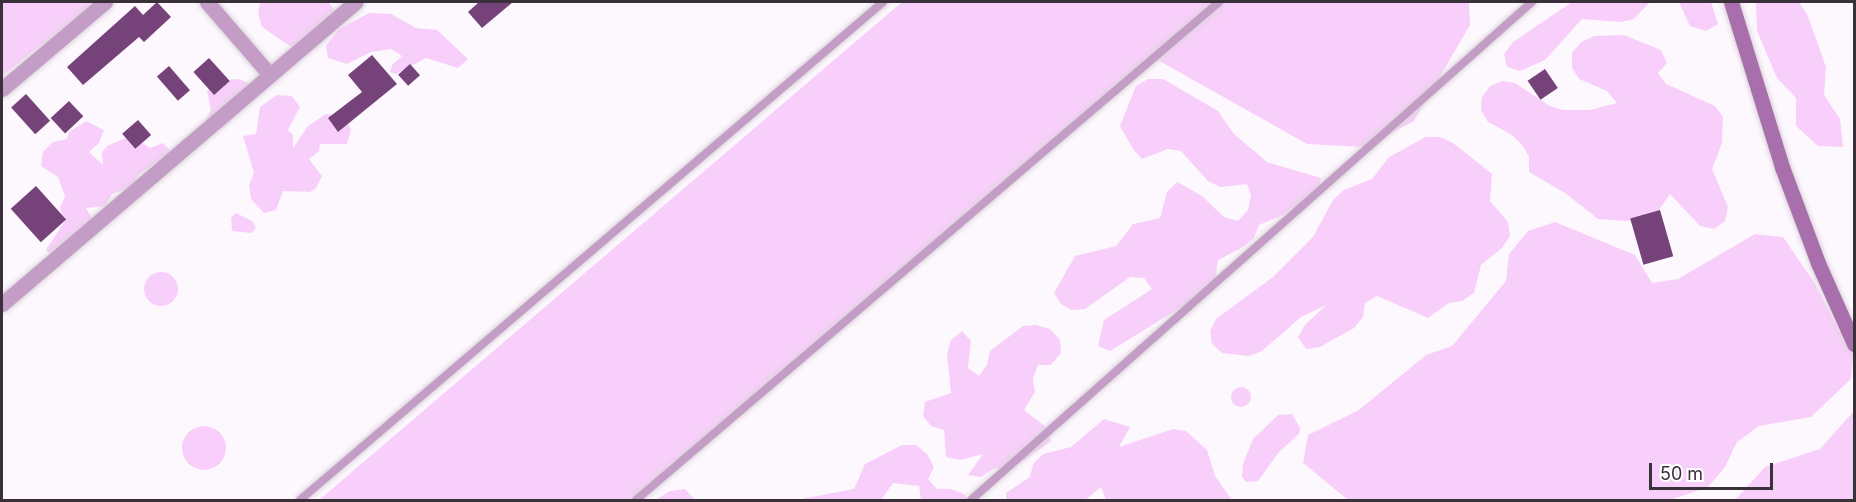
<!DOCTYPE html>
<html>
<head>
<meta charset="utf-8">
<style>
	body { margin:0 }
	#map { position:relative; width:1856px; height:502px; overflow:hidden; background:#fdf8fd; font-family:Inter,sans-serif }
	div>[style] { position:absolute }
	.green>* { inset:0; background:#f8cffa }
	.round { border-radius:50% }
	.building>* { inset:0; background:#754379; transform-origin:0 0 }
	.roads { filter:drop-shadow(0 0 2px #dad4da) drop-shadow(0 0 2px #dad4da) }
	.lane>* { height:8px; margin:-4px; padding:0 4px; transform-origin:4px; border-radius:4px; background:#c49dc7 }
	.street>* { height:15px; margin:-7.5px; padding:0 7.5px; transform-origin:7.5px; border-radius:7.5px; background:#c49dc7 }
	.secondary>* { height:15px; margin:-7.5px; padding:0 7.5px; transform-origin:7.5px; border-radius:7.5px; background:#a86fac }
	span { translate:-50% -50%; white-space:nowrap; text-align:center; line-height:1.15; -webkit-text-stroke:6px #fff; paint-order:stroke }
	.frame { position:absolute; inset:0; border:3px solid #393039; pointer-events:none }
	.scale { position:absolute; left:1649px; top:463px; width:124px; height:27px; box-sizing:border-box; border:3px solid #393039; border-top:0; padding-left:8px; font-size:18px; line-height:21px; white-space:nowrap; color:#393039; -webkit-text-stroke:4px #fff; paint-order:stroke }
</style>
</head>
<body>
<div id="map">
	<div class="green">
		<div style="clip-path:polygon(2px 2px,96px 2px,2px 76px)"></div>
		<div style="clip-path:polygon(260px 2px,328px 2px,338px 14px,303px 46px,290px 46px,262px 27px,258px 14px)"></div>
		<div style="clip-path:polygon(902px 2px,1469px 2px,1470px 25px,1414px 121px,1363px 147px,1307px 144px,1154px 58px,632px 500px,319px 500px)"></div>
		<div style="clip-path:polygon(1572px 2px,1650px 2px,1634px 19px,1621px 22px,1582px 19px,1545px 60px,1520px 71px,1507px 67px,1504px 54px,1513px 42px)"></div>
		<div style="clip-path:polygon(1679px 2px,1711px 2px,1718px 24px,1706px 31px,1690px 26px)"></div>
		<div style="clip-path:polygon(1756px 2px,1799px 2px,1807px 14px,1826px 67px,1824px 95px,1840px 119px,1843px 147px,1818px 146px,1796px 126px,1796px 98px,1777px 78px,1757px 31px)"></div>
		<div style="clip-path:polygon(369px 13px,391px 14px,416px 28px,437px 30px,468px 59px,458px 68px,426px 58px,396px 74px,390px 72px,392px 65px,402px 56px,391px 49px,371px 52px,347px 64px,328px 58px,326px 46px,339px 29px)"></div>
		<div style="clip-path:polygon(1624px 35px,1661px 50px,1667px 63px,1658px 73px,1666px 84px,1715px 106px,1723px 117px,1722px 143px,1712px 169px,1728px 207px,1725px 221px,1714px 229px,1700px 226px,1670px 194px,1654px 217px,1626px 221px,1598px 219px,1565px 193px,1529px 172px,1529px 157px,1522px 145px,1512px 135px,1488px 122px,1481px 110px,1482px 97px,1490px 86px,1502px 81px,1515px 83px,1550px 106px,1563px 110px,1590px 110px,1617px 103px,1607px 91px,1579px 79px,1572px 68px,1572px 53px,1581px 42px,1594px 36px)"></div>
		<div style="clip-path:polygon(239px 79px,252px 85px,253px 98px,249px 104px,223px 128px,203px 127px,211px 110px,207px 91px,224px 80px)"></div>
		<div style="clip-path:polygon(1148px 79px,1163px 79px,1218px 111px,1234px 134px,1267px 162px,1321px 178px,1317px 191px,1283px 215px,1259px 225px,1254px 238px,1243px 247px,1218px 260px,1214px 287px,1110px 351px,1098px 346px,1104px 320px,1152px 289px,1144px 278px,1130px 277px,1085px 309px,1072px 310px,1061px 304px,1054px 293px,1075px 256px,1116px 246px,1133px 224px,1160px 218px,1167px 192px,1177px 182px,1202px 196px,1224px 217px,1238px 221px,1248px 210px,1251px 196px,1247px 184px,1220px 187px,1208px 181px,1181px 151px,1168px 149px,1142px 159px,1133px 149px,1120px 126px,1136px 86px)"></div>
		<div style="clip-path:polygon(277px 95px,292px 96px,300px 107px,288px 130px,293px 135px,293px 148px,308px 126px,326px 114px,346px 117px,351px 130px,347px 144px,320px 144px,319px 151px,309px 159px,322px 176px,316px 188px,310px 192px,283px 191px,276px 210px,264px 213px,251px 199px,249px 185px,254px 173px,243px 136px,256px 134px,260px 107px)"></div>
		<div style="clip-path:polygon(86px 121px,104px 130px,99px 143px,89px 152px,103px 165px,102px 152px,107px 146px,126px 138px,132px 137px,150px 148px,163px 143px,171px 152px,138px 175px,131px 187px,112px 194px,105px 206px,86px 208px,93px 220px,51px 255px,46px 250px,65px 221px,60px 208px,65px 196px,58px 177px,41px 166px,43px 152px,53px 142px,67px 139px,69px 132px)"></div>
		<div style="clip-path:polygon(1426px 137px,1440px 137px,1453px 143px,1492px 174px,1490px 201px,1508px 222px,1510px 236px,1502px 248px,1481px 265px,1474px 293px,1462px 301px,1449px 303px,1428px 318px,1377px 296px,1365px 303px,1363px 317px,1354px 328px,1320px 347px,1306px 349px,1298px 337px,1305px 325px,1326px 305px,1301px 317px,1262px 351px,1249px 356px,1222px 353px,1212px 344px,1210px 331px,1216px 319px,1273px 277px,1313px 237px,1333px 200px,1344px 190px,1372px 179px,1389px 157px)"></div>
		<div style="clip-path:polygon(236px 213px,252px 221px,256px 227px,252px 233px,232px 231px,231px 218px)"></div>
		<div style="clip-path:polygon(1555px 222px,1635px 255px,1652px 283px,1678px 279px,1755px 234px,1783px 237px,1814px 282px,1839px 331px,1854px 348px,1851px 379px,1811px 417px,1759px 426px,1737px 442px,1725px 467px,1708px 487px,1670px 500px,1348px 500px,1303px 463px,1308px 435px,1359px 410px,1426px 355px,1452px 346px,1506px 281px,1509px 254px,1528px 231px)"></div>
		<div class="round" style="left:144px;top:272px;width:34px;height:34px"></div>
		<div style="clip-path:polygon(1036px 325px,1050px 329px,1060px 340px,1061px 353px,1051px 365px,1038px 365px,1033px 378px,1035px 392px,1024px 410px,1046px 427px,1051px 441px,1019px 464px,993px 469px,981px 477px,968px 475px,983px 454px,960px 460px,946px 457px,944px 430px,931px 426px,923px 416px,925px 402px,951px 393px,947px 354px,951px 340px,962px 331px,971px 341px,968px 368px,979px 376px,987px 365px,990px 351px,1023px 326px)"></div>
		<div class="round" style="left:1231px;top:387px;width:20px;height:20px"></div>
		<div style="clip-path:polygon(1854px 411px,1854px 500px,1735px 500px,1765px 467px,1820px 449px)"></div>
		<div style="clip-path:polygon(1292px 414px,1300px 428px,1299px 434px,1279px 452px,1258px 481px,1246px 482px,1242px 477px,1243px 464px,1253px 439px,1278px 415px)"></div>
		<div style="clip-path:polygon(1104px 419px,1130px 427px,1119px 447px,1173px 429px,1186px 431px,1207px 450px,1215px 476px,1232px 500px,1106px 500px,1101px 487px,1085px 500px,1006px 500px,1006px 493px,1030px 477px,1033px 464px,1043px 454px,1071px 447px)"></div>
		<div class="round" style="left:182px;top:426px;width:44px;height:44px"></div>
		<div style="clip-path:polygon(902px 445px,916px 445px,927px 454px,934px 467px,928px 479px,937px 489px,951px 489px,964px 494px,968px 500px,921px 500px,919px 486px,893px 483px,881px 500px,796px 500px,854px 489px,865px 464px)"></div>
		<div style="clip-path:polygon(685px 489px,695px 500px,655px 500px,670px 491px)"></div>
	</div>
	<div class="building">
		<div style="clip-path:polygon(157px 2px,171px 17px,144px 42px,139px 37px,83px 85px,67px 67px,135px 6px,143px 15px)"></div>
		<div style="clip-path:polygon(479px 2px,513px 2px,482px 28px,468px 12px)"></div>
		<div style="clip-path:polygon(372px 55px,397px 84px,338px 132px,328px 118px,362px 92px,348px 75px)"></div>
		<div style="left:209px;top:58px;width:31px;height:21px;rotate:48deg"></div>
		<div style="left:410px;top:64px;width:15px;height:16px;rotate:48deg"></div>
		<div style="left:169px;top:66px;width:32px;height:16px;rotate:49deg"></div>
		<div style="left:1545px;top:69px;width:23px;height:21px;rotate:56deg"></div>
		<div style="left:26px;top:94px;width:36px;height:20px;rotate:48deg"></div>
		<div style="left:69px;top:101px;width:21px;height:25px;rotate:47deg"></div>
		<div style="left:138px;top:120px;width:20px;height:21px;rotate:49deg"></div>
		<div style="left:36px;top:186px;width:45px;height:34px;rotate:48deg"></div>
		<div style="left:1660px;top:210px;width:48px;height:31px;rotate:74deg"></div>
	</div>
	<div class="roads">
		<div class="lane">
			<div style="left:300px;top:500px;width:767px;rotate:-40.5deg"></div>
			<div style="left:636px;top:500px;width:767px;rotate:-40.5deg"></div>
			<div style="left:971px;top:500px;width:750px;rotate:-41.6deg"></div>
		</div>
		<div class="street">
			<div style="left:207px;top:2px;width:96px;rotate:49.2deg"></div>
			<div style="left:2px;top:89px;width:135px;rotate:-40.2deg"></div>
			<div style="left:2px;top:304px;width:465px;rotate:-40.5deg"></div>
		</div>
		<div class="secondary">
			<div style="left:1731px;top:2px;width:173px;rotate:72.8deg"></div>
			<div style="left:1782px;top:167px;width:103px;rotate:69.4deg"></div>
			<div style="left:1818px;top:263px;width:89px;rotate:66deg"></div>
		</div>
	</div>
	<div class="frame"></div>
	<div class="scale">50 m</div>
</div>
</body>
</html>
